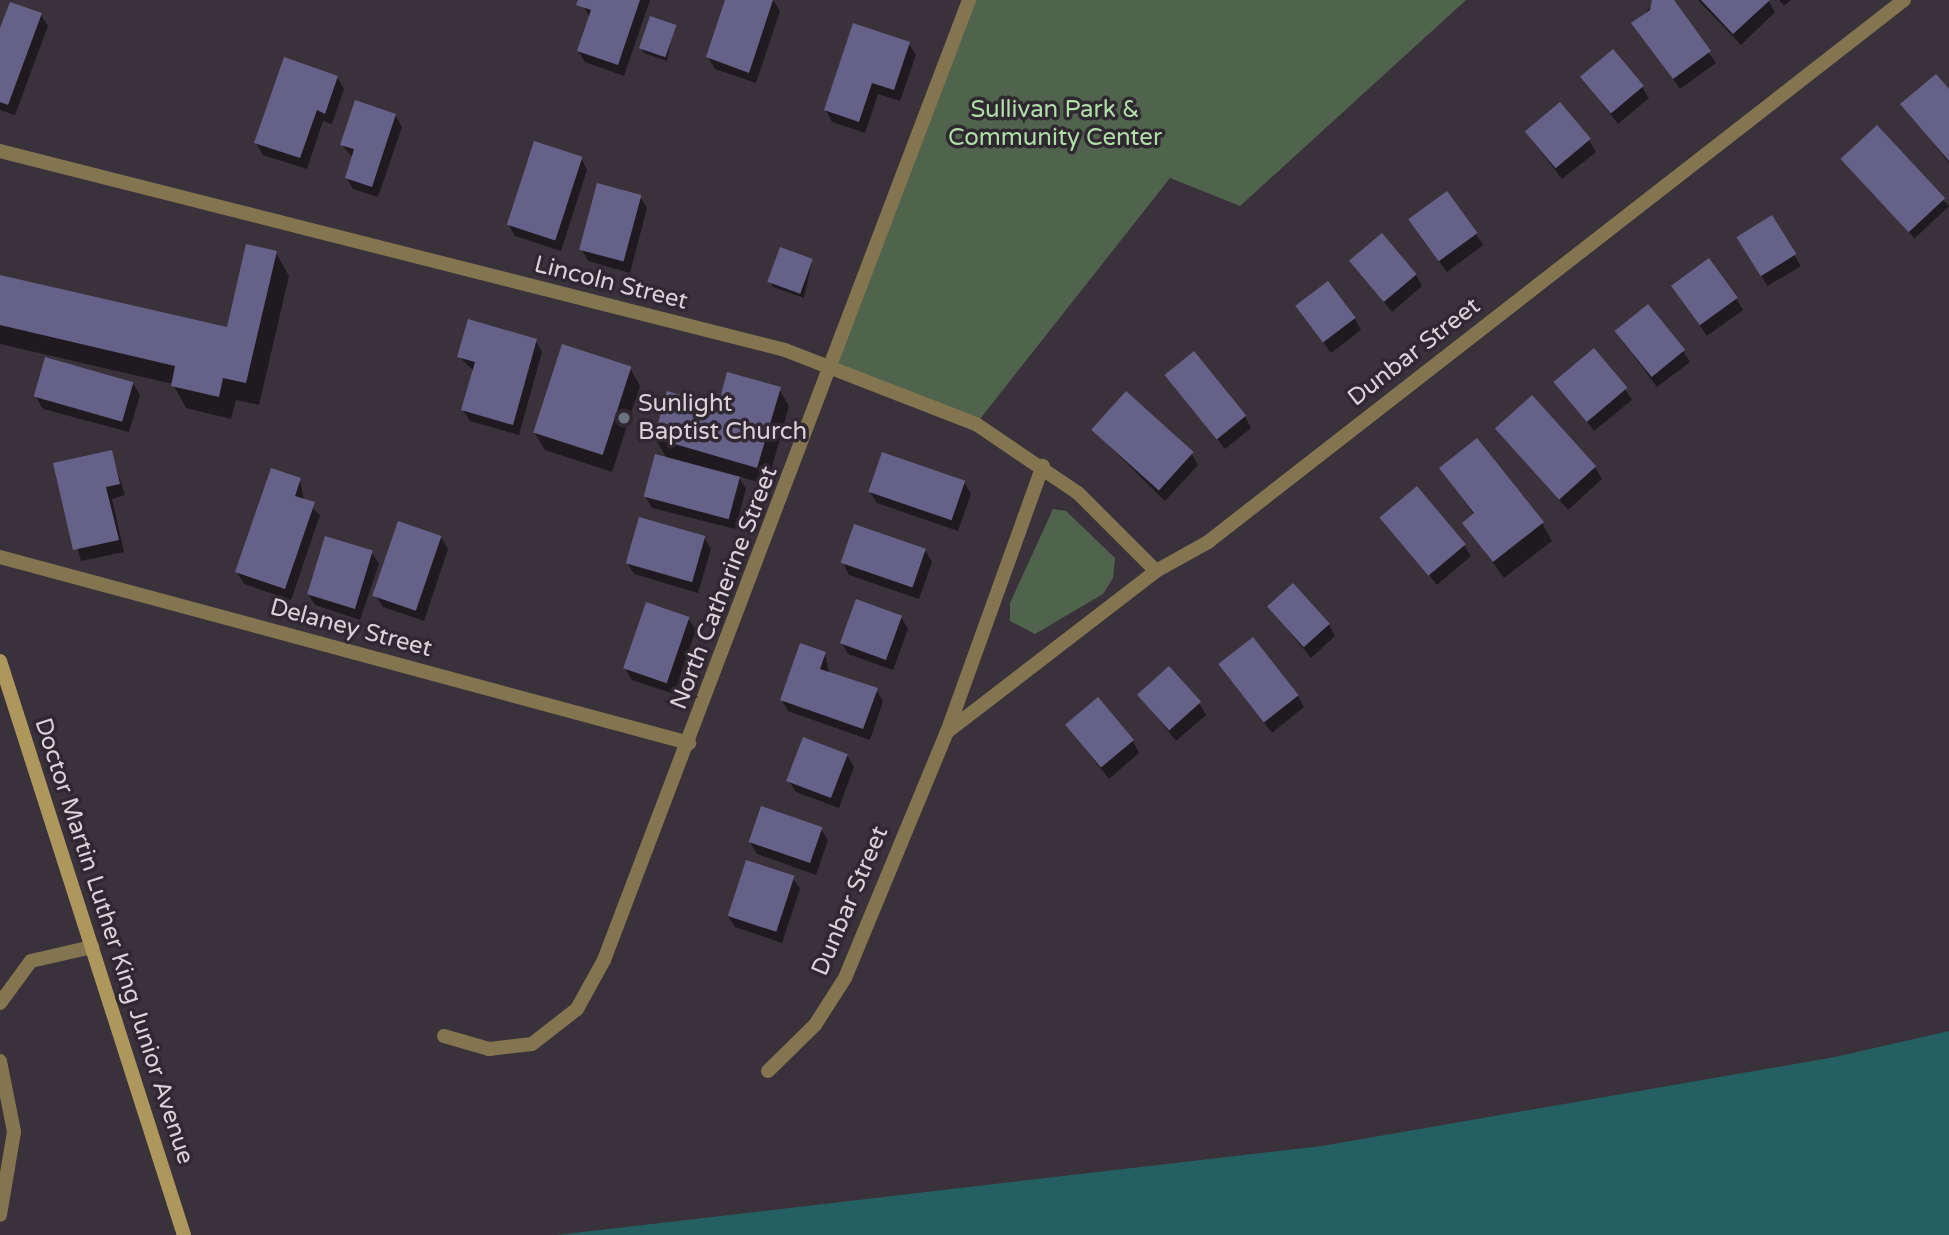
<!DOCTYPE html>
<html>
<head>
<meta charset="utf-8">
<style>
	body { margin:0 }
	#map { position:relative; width:1949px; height:1235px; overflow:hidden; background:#3a323b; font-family:"Varela Round",sans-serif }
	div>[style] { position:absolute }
	.green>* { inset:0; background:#50644d }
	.water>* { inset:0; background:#246062 }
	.shadow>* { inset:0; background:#0007; transform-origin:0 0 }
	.building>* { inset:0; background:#666188; transform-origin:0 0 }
	.lane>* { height:14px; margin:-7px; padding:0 7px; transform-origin:7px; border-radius:7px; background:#827550 }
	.street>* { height:14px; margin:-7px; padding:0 7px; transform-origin:7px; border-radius:7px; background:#827550 }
	.secondary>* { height:14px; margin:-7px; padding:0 7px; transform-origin:7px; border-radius:7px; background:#ad975c }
	.dots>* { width:19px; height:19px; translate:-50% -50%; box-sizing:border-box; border:4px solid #302831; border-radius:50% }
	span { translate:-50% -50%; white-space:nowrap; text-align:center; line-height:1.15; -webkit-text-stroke:7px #302831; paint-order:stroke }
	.park-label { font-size:24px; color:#afdfa7 }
	.street-label { font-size:24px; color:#d9d3d9 }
	.poi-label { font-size:24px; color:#d9d3d9 }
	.left { translate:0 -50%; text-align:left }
</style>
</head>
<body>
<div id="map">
	<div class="green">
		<div style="clip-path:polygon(969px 0,1466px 0,1240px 206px,1170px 178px,976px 424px,830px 372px)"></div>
		<div style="clip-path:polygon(1053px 509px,1066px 511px,1115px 558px,1113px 578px,1103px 594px,1035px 634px,1010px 621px,1010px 603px)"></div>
	</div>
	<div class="water">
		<div style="clip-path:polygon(1949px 1031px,1949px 1235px,557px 1235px,1322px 1146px,1835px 1057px)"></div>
	</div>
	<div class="shadow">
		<div style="clip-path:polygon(580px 0,650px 0,624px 76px,585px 62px,578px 51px,590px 18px)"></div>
		<div style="clip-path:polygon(727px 0,773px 0,780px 11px,756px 83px,715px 69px,708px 57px)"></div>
		<div style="clip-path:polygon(1658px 0,1671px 0,1716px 63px,1680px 89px,1634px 24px)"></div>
		<div style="clip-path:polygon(1698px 0,1768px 0,1775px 12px,1741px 45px)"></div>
		<div style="clip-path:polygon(1779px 0,1791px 0,1784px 6px)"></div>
		<div style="clip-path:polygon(41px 15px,48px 26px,15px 115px,0 110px,0 33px)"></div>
		<div style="clip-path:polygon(674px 26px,667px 61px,644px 53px,641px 48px)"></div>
		<div style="clip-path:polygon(909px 44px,916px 55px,900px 101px,878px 94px,865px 133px,832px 122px,826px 110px)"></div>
		<div style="clip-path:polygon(337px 77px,344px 89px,332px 124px,323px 121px,307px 169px,263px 155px,256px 143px)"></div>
		<div style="clip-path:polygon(1582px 77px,1642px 87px,1649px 98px,1618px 124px)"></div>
		<div style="clip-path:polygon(1949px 91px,1949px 163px,1903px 104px)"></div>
		<div style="clip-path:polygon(395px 115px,402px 127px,378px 197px,353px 189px,346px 177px,353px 158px,342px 145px)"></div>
		<div style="left:1876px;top:128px;width:107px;height:47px;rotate:47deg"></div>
		<div style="clip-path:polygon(1526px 132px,1589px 140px,1596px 152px,1562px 179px)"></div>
		<div style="clip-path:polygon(581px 158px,587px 170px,561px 251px,515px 236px,508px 224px)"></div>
		<div style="clip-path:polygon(640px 196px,647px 208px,630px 273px,588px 261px,582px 250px)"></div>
		<div style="left:1772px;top:218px;width:56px;height:39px;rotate:59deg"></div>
		<div style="clip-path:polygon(1417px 231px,1476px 234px,1483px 245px,1447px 272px)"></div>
		<div style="clip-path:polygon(276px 253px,289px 276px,259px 405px,236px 400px,231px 419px,186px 408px,173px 384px,0 344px,0 276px,228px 329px)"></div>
		<div style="clip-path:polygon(812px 261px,804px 298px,773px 287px,770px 282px)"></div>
		<div style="clip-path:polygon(1351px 261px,1416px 275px,1422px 286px,1392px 312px)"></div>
		<div style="clip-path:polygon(1673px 287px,1736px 298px,1743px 310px,1707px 336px)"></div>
		<div style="clip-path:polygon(1297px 306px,1355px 319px,1361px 330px,1331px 353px)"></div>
		<div style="clip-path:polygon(1616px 332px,1683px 351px,1690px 362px,1657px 387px)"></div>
		<div style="clip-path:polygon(536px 341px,542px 352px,519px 435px,470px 421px,463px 410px,474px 371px,459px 357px)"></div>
		<div style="clip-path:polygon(630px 368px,640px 386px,612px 472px,545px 450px,534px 432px)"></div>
		<div style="clip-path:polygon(1168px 375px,1245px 417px,1251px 428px,1225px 449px)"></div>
		<div style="clip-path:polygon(1556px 381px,1625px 389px,1632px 400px,1594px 431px)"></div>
		<div style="clip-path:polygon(133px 383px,140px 395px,129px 432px,43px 409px,36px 397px)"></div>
		<div style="clip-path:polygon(779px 389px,789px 406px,767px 485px,738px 476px,746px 489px,735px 529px,652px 508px,645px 496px,667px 459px,655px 438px)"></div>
		<div style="clip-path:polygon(1497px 429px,1595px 467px,1602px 479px,1568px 510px)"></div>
		<div style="clip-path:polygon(1093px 430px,1192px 454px,1198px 465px,1165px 501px)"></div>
		<div style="clip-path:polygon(111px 452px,125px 495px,112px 499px,124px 552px,81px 561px,55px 465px)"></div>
		<div style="clip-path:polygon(1441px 468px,1542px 523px,1552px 541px,1504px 578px,1464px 523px,1474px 515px)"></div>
		<div style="clip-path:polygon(300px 480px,304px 500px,320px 515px,291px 600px,244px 584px,237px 572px)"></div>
		<div style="clip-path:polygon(964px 482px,971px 494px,958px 531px,877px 503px,870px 492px)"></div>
		<div style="clip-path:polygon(1382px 517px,1464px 545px,1471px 556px,1437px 585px)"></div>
		<div style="clip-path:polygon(441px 537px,448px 549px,424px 621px,383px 607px,376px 596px)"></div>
		<div style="clip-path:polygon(704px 537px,711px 549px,698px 593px,634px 574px,627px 563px)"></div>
		<div style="clip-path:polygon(925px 550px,932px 562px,919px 599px,849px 575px,843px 563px)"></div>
		<div style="clip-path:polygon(372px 553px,379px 564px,360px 620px,315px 605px,308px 594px)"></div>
		<div style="clip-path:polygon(1269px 607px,1329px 625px,1335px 636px,1311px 658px)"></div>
		<div style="clip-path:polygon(901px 617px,908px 629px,893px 670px,848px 654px,842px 643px)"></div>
		<div style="clip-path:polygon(689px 619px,696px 630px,674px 694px,632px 680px,625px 668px)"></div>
		<div style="clip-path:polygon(825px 654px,829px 673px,876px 690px,883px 701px,870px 740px,788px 711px,782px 700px)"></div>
		<div style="clip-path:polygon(1220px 664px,1298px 696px,1304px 707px,1272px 733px)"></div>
		<div style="clip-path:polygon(1139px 695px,1199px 703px,1206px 715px,1176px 741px)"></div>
		<div style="clip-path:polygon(1067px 726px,1133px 741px,1139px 753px,1109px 779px)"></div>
		<div style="clip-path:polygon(847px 755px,854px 767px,839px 808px,796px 792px,789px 781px)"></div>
		<div style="clip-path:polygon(821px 829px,828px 840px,816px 875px,757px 854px,750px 842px)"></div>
		<div style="clip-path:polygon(793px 878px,800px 889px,782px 943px,735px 927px,728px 916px)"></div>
	</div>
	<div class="building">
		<div style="clip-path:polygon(578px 0,640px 0,618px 65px,577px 51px,591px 10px,576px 5px)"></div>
		<div style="clip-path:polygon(725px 0,773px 0,749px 73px,706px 57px)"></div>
		<div style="clip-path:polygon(1652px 0,1674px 0,1711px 51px,1673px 79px,1631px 23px,1650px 10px)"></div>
		<div style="clip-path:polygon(1701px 0,1770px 0,1733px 34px)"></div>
		<div style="clip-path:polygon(10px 2px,42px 13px,8px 105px,0 102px,0 28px)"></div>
		<div style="left:650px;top:16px;width:28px;height:34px;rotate:19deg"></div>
		<div style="clip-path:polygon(853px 23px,910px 42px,894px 90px,872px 83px,859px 122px,824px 110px)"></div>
		<div style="left:1613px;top:49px;width:48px;height:43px;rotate:50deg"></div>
		<div style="clip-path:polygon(284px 57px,338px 76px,325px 114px,317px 110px,300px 158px,254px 143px)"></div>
		<div style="clip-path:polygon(1936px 74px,1949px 89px,1949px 161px,1900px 104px)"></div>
		<div style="clip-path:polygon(355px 100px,396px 114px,372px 187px,345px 178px,354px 149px,340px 145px)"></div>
		<div style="left:1560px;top:102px;width:48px;height:46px;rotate:50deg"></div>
		<div style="left:1877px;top:125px;width:100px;height:50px;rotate:47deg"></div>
		<div style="left:534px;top:141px;width:51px;height:88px;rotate:18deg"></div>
		<div style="left:597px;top:183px;width:46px;height:69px;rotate:15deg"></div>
		<div style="left:1447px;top:191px;width:52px;height:48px;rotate:54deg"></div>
		<div style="left:1772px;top:215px;width:46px;height:42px;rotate:58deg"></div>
		<div style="left:1382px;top:233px;width:54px;height:43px;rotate:50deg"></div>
		<div style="clip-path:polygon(246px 244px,277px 251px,246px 383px,223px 378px,219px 397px,171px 386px,175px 366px,0 325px,0 275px,227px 327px)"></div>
		<div style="left:780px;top:247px;width:35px;height:37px;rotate:20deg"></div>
		<div style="left:1709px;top:258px;width:49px;height:47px;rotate:54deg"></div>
		<div style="left:1328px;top:281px;width:46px;height:41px;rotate:53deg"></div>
		<div style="left:1648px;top:304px;width:59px;height:43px;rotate:51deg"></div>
		<div style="clip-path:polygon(468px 319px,537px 339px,513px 425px,461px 410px,475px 362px,457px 357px)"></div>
		<div style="left:562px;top:344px;width:73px;height:93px;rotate:18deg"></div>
		<div style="left:1594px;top:348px;width:52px;height:53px;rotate:50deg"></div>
		<div style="left:1194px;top:351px;width:83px;height:38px;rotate:51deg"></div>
		<div style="left:45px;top:357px;width:92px;height:41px;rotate:16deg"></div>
		<div style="clip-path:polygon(727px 372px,781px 387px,757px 468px,654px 438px,667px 391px,718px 406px)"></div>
		<div style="left:1126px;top:391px;width:91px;height:52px;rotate:42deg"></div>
		<div style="left:1532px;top:395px;width:96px;height:50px;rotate:48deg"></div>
		<div style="clip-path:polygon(1477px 438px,1544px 522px,1493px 562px,1462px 523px,1474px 513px,1439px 468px)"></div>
		<div style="clip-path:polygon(112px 450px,120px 484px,106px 487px,119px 540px,73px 550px,53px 463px)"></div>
		<div style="left:882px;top:452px;width:88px;height:42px;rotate:19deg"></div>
		<div style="left:655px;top:454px;width:88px;height:44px;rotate:15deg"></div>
		<div style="clip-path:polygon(271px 468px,301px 478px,295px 496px,315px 502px,285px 589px,235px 572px)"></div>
		<div style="left:1417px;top:486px;width:76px;height:49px;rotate:50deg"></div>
		<div style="left:639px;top:517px;width:69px;height:48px;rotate:16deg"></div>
		<div style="left:398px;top:521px;width:46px;height:79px;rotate:19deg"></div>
		<div style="left:854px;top:524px;width:76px;height:41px;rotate:19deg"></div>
		<div style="left:325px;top:536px;width:50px;height:61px;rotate:17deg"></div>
		<div style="left:1293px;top:583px;width:55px;height:35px;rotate:48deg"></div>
		<div style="left:856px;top:599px;width:49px;height:47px;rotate:20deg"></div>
		<div style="left:646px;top:602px;width:46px;height:70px;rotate:19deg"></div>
		<div style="left:1253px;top:637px;width:74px;height:44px;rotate:52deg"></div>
		<div style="clip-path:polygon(800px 643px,826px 652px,820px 669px,878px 688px,863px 729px,780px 700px)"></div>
		<div style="left:1169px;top:666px;width:48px;height:43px;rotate:48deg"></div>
		<div style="left:1098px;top:697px;width:56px;height:43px;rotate:50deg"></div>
		<div style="left:803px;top:737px;width:48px;height:47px;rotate:21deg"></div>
		<div style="left:761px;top:806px;width:65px;height:38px;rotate:19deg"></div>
		<div style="left:746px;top:860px;width:51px;height:59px;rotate:18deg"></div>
	</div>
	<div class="lane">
		<div style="left:0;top:1003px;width:52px;rotate:-53.6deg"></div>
		<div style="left:31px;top:961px;width:63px;rotate:-12.9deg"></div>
		<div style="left:0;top:1061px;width:72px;rotate:78.8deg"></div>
		<div style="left:14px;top:1132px;width:84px;rotate:99.6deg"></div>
	</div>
	<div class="street">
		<div style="left:0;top:151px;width:810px;rotate:14.22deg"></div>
		<div style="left:785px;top:350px;width:205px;rotate:21.2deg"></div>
		<div style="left:976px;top:424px;width:123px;rotate:34.1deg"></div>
		<div style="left:1078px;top:493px;width:110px;rotate:45deg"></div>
		<div style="left:0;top:557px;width:714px;rotate:15.11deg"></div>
		<div style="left:947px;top:732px;width:264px;rotate:-37.6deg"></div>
		<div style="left:1156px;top:571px;width:60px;rotate:-29.1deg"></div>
		<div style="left:1208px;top:542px;width:882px;rotate:-37.91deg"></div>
		<div style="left:444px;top:1036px;width:47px;rotate:16.1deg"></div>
		<div style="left:489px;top:1049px;width:43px;rotate:-6.6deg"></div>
		<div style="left:532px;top:1044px;width:57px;rotate:-37.9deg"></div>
		<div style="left:577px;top:1009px;width:56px;rotate:-61.1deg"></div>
		<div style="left:604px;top:960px;width:1027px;rotate:-69.18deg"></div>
		<div style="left:768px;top:1071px;width:66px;rotate:-44.4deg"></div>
		<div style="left:815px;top:1025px;width:56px;rotate:-57.4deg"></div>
		<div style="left:845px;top:978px;width:266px;rotate:-67.5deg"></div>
		<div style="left:947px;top:732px;width:283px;rotate:-70.2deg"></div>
	</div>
	<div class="secondary">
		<div style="left:0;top:661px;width:603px;rotate:72.23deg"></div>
	</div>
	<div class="dots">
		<div style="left:624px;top:418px;background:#6b7280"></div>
	</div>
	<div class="park-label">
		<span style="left:1055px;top:124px">Sullivan Park &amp;<br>Community Center</span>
	</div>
	<div class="street-label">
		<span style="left:611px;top:283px;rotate:14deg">Lincoln Street</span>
		<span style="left:1414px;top:352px;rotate:-38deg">Dunbar Street</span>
		<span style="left:724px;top:588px;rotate:-69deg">North Catherine Street</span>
		<span style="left:351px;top:628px;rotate:15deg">Delaney Street</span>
		<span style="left:850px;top:901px;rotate:-67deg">Dunbar Street</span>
		<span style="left:114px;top:941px;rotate:72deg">Doctor Martin Luther King Junior Avenue</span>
	</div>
	<div class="poi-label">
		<span class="left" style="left:638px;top:418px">Sunlight<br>Baptist Church</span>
	</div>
</div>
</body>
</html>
